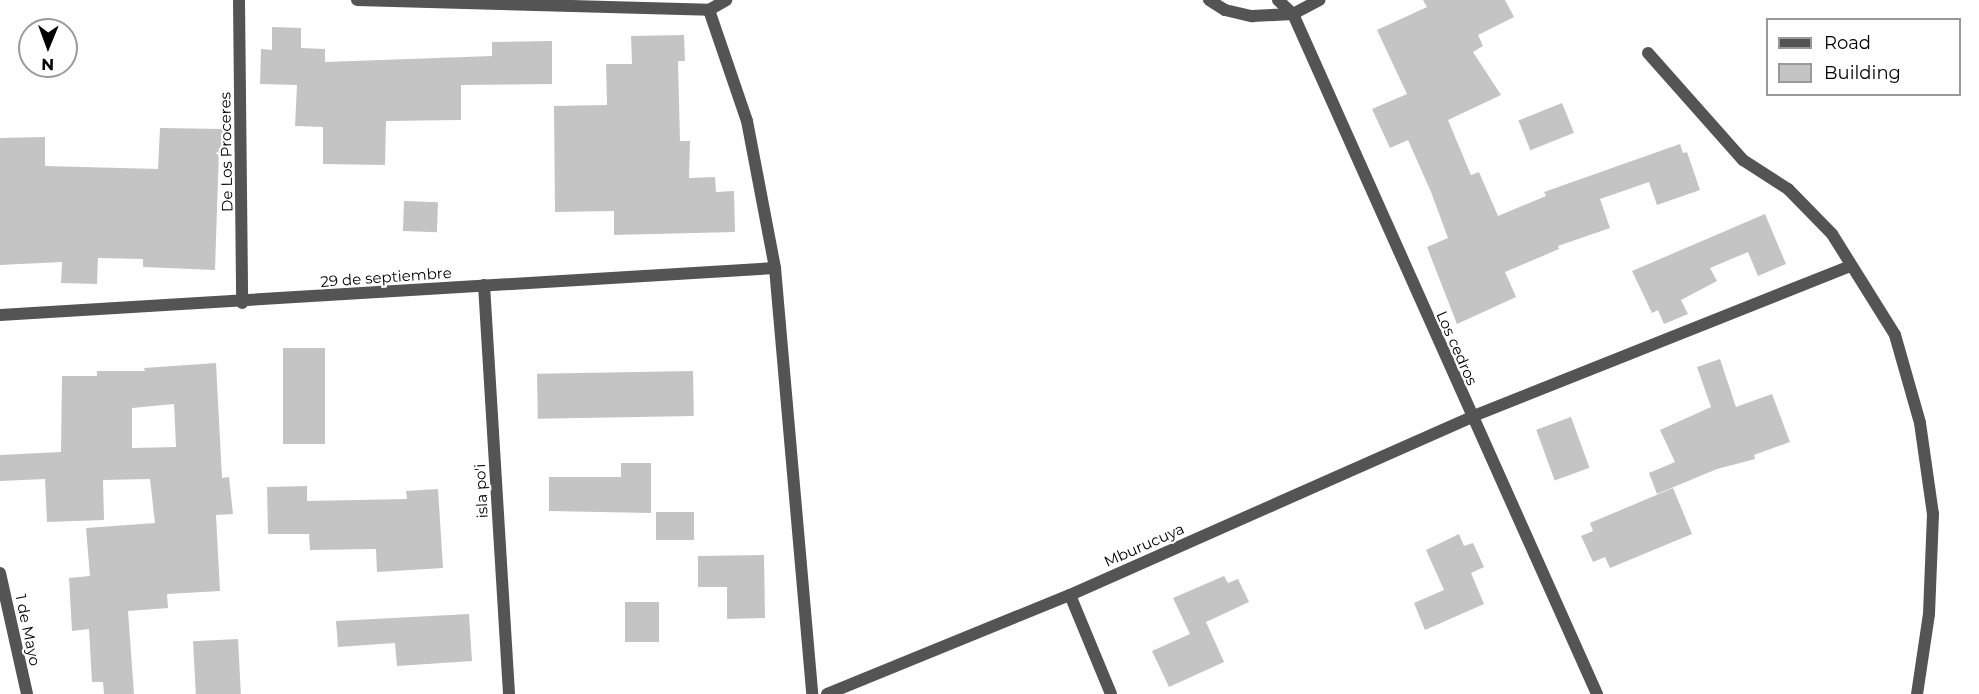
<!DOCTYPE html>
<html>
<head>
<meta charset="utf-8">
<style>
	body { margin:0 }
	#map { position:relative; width:1979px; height:694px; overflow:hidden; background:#fff; font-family:Montserrat,sans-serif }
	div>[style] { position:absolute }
	.building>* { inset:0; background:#c4c4c4; transform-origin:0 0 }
	.street>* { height:12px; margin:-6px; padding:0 6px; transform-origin:6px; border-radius:6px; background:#545454 }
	span { translate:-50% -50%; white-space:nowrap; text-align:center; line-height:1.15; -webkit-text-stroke:4.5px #fff; paint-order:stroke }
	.street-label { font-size:15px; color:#000 }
	.legend { position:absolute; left:1766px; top:18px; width:195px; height:78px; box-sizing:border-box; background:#fff; border:2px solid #999; margin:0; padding:8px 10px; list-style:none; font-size:18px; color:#000 }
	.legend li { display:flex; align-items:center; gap:12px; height:30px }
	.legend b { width:30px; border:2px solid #999 }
	.north { position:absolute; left:18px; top:18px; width:60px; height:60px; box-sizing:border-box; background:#fff; border:2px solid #999; border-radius:50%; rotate:181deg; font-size:16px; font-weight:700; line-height:24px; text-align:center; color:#000 }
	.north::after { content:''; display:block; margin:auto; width:21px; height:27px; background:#000; clip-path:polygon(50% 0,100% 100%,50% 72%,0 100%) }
</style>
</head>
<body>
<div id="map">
	<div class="building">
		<div style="clip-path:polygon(1423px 0,1505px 0,1514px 17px,1478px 35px,1483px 46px,1473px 52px,1501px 95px,1448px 120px,1471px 175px,1479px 172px,1498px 216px,1546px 196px,1544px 192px,1680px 144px,1683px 153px,1687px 152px,1700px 190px,1657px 205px,1649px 182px,1600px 199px,1610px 228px,1558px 246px,1559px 249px,1505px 272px,1516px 297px,1457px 324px,1427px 247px,1448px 238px,1431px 192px,1408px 140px,1390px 148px,1372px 109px,1407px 94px,1377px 30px,1427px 7px)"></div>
		<div style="clip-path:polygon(272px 27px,301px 28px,301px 48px,325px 49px,325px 62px,492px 56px,492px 42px,552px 41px,552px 84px,461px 85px,461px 120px,386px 121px,385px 165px,323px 164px,323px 127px,295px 126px,297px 85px,260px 84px,261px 49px,272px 50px)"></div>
		<div style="clip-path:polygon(684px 35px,685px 61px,678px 61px,680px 141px,690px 141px,689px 178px,715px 177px,716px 192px,734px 191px,735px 232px,614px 235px,614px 211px,555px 212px,554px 106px,607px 105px,606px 64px,632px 64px,631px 36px)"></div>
		<div style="left:1562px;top:103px;width:32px;height:47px;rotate:68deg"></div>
		<div style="clip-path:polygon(160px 128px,224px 129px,223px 149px,219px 149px,215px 270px,143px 267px,143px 259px,98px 258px,97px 284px,61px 283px,62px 262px,0 265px,0 138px,45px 137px,45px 166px,158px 169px)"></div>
		<div style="left:404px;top:201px;width:34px;height:30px;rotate:2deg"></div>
		<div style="clip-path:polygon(1765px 214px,1786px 264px,1758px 276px,1748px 252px,1710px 268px,1717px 281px,1681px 300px,1688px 314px,1664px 324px,1658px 310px,1652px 313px,1632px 271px)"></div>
		<div style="left:283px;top:348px;width:42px;height:96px"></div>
		<div style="clip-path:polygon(1720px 359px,1736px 407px,1772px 394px,1790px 442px,1754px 455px,1755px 459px,1717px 469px,1657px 494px,1649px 473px,1675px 462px,1660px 430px,1711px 407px,1697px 367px)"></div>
		<div style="clip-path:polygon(evenodd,216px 363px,222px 478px,229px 477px,233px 514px,216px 515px,220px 591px,167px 594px,168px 608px,128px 611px,134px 694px,104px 694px,103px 682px,92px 682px,89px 629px,72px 631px,69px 578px,90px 576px,86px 528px,155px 523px,150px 479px,103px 480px,104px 520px,47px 522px,45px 479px,0 481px,0 455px,61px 452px,62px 376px,97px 376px,97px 371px,145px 371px,144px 368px,216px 363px,174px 404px,176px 447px,132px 448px,132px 408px,174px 404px)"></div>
		<div style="left:693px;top:371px;width:45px;height:156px;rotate:89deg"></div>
		<div style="left:1571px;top:417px;width:54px;height:37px;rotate:70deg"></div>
		<div style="clip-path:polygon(621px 463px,651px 463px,651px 513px,549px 511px,549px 477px,621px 477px)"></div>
		<div style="clip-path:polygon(307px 486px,307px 501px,407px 499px,406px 491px,438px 489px,443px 568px,377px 572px,376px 549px,310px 550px,309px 534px,268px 534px,267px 487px)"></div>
		<div style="clip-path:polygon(1673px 488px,1692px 534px,1610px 568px,1605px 557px,1593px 562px,1581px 536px,1593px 531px,1590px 523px)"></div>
		<div style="left:694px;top:512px;width:28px;height:38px;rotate:90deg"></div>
		<div style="clip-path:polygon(1459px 534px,1464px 546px,1473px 543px,1484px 567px,1471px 573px,1484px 604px,1425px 630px,1414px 603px,1444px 590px,1426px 550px)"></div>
		<div style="clip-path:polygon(764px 555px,765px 618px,727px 619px,727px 587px,698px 587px,698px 556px)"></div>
		<div style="clip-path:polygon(1224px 576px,1228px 583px,1238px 579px,1249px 602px,1206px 622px,1224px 662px,1169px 687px,1152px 651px,1190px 634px,1173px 598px)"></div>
		<div style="left:625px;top:602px;width:34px;height:40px"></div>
		<div style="clip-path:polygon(469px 614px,472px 661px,397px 666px,395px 643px,338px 647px,336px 621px)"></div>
		<div style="left:238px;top:639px;width:55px;height:45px;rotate:87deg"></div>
	</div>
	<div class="street">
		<div style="left:239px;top:0;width:303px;rotate:89.4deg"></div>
		<div style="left:357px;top:0;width:352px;rotate:1.6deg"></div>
		<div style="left:709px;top:10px;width:20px;rotate:-30deg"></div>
		<div style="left:1209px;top:0;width:19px;rotate:32deg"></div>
		<div style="left:1225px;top:10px;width:28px;rotate:13deg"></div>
		<div style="left:1252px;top:16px;width:41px;rotate:-2.8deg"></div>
		<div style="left:1293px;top:14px;width:30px;rotate:-28deg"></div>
		<div style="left:1278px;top:0;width:21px;rotate:43deg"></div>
		<div style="left:1293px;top:14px;width:745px;rotate:65.91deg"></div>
		<div style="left:709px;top:10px;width:117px;rotate:71.1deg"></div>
		<div style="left:747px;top:121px;width:150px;rotate:79.2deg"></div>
		<div style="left:775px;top:268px;width:428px;rotate:85deg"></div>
		<div style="left:1648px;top:53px;width:143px;rotate:48.4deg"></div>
		<div style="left:1743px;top:160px;width:54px;rotate:32.8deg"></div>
		<div style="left:1788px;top:189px;width:63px;rotate:45.6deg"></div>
		<div style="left:1832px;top:234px;width:119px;rotate:58deg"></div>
		<div style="left:1895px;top:335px;width:91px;rotate:74.1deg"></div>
		<div style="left:1920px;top:423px;width:92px;rotate:81.9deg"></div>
		<div style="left:1933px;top:514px;width:100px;rotate:92.3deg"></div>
		<div style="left:1929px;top:614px;width:81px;rotate:98.5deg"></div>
		<div style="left:484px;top:285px;width:410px;rotate:86.5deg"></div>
		<div style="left:0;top:315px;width:776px;rotate:-3.47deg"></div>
		<div style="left:0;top:573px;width:124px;rotate:77.4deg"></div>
		<div style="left:1070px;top:595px;width:107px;rotate:67.5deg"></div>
		<div style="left:827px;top:694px;width:262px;rotate:-22.2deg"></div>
		<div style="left:1070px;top:595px;width:439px;rotate:-23.9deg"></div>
		<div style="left:1471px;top:417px;width:409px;rotate:-21.7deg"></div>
	</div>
	<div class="street-label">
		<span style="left:226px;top:152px;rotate:-91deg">De Los Proceres</span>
		<span style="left:386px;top:277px;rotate:-4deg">29 de septiembre</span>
		<span style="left:1457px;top:348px;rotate:66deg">Los cedros</span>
		<span style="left:481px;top:491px;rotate:-93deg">isla po'i</span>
		<span style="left:1144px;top:545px;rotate:-24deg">Mburucuya</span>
		<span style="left:28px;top:630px;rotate:78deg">1 de Mayo</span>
	</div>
	<ul class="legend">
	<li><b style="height:8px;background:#545454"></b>Road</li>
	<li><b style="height:16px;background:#c4c4c4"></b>Building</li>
	</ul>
	<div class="north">N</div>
</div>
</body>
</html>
